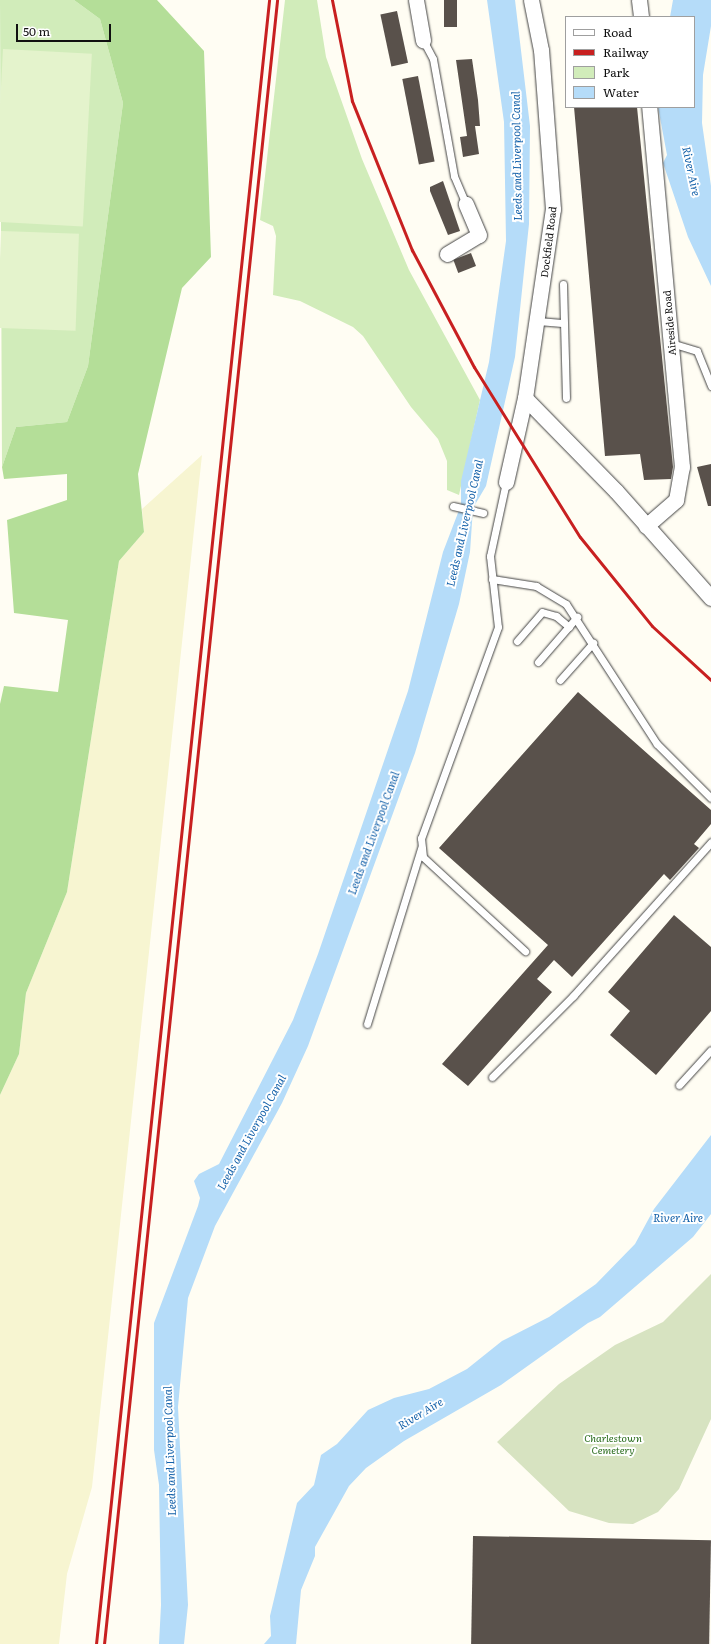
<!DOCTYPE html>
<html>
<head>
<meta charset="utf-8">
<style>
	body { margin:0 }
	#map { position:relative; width:711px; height:1644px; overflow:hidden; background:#fffdf3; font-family:Literata,serif }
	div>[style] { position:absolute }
	.farmland>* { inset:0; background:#f7f5d1 }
	.green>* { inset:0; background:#d1ecba }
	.forest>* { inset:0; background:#b4de98 }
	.cemetery>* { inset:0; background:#d7e3c1 }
	.pitch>* { inset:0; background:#e4f3cc; transform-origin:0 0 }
	.water>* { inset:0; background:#b5dcf9 }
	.building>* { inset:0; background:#59514b; transform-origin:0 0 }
	.roads { filter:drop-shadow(0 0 1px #434343) drop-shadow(0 0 1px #434343) }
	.lane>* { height:7px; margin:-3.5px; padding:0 3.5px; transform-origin:3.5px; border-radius:3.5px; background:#fff }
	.street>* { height:15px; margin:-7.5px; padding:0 7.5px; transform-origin:7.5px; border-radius:7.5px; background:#fff }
	.rail>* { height:3px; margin:-1.5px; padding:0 1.5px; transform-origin:1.5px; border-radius:1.5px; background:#c82020 }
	span { translate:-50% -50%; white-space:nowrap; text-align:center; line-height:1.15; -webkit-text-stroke:4px #fff; paint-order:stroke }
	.street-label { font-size:10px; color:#101010 }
	.park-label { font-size:10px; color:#296c1c; font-style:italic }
	.water-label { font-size:11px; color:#1260a9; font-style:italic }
	.legend { position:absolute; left:565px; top:16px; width:130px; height:92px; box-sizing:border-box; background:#fff; border:1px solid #9f9f9f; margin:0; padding:5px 7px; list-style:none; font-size:12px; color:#101010 }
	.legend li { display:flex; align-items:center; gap:8px; height:20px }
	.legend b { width:20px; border:1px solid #9f9f9f }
	.scale { position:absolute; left:16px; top:24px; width:95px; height:18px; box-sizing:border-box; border:2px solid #101010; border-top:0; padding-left:5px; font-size:12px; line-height:14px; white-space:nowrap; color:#101010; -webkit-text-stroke:3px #fff; paint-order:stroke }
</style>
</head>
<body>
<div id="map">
	<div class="farmland">
		<div style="clip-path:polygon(202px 455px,92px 1487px,67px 1574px,59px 1644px,0 1644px,0 1095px,19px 1054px,26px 993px,67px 892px,119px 561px,144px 532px,142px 509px)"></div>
	</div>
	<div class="green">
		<div style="clip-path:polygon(0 0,74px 0,100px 19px,123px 103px,88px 366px,67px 422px,16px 427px,2px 467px)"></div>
		<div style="clip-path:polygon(285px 0,317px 0,326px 57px,362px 159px,409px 270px,480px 400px,459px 495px,447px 490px,447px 461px,438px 439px,411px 407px,363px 336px,353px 327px,300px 301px,273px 295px,276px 236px,273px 226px,260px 220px)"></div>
	</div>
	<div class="forest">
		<div style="clip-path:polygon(74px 0,157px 0,204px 51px,211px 257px,182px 288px,138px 474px,144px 532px,119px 561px,67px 892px,26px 993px,19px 1054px,0 1095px,0 704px,4px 686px,58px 692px,68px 620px,14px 613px,7px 520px,67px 500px,67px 474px,4px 479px,2px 467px,16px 427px,67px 422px,88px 366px,123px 103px,100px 19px)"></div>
	</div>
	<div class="cemetery">
		<div style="clip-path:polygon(711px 1274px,711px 1419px,679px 1489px,658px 1512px,633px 1524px,609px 1523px,569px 1511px,497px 1442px,559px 1384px,615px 1345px,663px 1322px)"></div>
	</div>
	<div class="pitch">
		<div style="left:3px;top:49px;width:89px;height:173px;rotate:3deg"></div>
		<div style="left:1px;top:231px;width:78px;height:97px;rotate:2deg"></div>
	</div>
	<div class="water">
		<div style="clip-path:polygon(487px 0,515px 0,530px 126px,529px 224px,515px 357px,486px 486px,473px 508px,470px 552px,459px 604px,415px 753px,308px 1046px,282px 1103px,215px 1226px,188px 1298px,178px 1407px,188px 1605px,184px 1644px,159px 1644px,161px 1605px,159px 1485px,154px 1450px,154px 1323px,198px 1206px,200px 1198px,194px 1181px,199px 1174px,219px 1164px,293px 1020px,318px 954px,408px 691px,443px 552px,461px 505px,461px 481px,489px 362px,506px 241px,504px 122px)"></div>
		<div style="clip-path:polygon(673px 0,711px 0,711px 26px,703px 75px,702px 123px,711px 186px,711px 286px,688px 237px,663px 163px,667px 155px,658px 107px,694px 107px,694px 17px,670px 17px)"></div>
		<div style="clip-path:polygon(711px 1135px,711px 1214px,693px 1237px,600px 1317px,588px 1323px,501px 1385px,404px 1441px,366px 1468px,349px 1486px,315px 1547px,315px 1556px,301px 1590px,296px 1644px,264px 1644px,271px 1636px,270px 1616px,297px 1503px,314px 1485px,321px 1455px,337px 1444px,368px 1410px,394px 1398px,429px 1389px,467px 1369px,502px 1341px,549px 1317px,596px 1284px,635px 1244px,654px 1209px)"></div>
	</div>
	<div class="building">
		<div style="left:444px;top:0;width:13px;height:27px"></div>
		<div style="left:397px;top:11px;width:53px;height:17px;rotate:78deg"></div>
		<div style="clip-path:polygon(472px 59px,478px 100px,480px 126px,475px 126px,479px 154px,463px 157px,460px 137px,467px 136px,456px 60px)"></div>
		<div style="left:418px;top:76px;width:87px;height:16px;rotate:79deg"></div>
		<div style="clip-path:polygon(574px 107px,637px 107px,673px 467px,671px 479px,644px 480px,640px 454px,605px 456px)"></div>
		<div style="clip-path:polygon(443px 181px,460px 231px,448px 235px,430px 191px,430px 187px)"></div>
		<div style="left:471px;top:253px;width:14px;height:19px;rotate:69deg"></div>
		<div style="clip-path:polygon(711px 464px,711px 506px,708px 506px,697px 467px)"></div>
		<div style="clip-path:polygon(578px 692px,711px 810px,711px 824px,694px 844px,699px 848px,670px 880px,664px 874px,572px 977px,554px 960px,537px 979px,552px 992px,468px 1086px,442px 1064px,548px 945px,439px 848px)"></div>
		<div style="clip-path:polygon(674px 915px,711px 947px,711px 1011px,656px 1075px,610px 1035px,630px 1011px,608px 992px)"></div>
		<div style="left:473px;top:1536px;width:238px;height:108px;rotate:1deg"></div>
	</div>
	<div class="roads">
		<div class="lane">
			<div style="left:423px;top:40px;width:21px;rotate:62deg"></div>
			<div style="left:433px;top:59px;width:119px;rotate:79.8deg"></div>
			<div style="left:454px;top:176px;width:30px;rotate:67deg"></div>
			<div style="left:563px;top:284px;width:114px;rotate:88.5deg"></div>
			<div style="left:538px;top:321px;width:24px;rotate:5deg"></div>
			<div style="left:671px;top:343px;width:27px;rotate:17deg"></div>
			<div style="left:697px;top:351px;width:38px;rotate:68deg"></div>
			<div style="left:506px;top:482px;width:76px;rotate:102.2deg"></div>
			<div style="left:490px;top:556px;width:71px;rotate:83.6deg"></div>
			<div style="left:498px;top:627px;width:225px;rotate:110deg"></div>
			<div style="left:421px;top:838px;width:19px;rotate:84deg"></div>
			<div style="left:423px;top:857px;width:139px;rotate:42.7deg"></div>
			<div style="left:453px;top:506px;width:31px;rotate:13deg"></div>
			<div style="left:492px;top:579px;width:45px;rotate:9deg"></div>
			<div style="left:536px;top:586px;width:35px;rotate:31deg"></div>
			<div style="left:566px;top:604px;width:167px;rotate:57deg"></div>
			<div style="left:657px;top:744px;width:76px;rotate:45deg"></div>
			<div style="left:517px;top:641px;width:38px;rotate:-49deg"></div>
			<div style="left:542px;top:612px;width:15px;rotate:16deg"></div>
			<div style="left:556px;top:616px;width:17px;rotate:40deg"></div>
			<div style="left:538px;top:662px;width:60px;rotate:-49.1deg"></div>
			<div style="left:560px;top:680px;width:50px;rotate:-48.3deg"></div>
			<div style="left:367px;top:1024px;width:184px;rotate:-72.9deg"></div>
			<div style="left:492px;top:1077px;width:115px;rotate:-45deg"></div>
			<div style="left:573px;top:996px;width:207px;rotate:-48.1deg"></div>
			<div style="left:679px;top:1085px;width:47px;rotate:-47.6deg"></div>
		</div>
		<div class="street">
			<div style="left:416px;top:0;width:41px;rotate:80.1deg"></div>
			<div style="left:639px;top:0;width:17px;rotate:83deg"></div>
			<div style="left:447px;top:254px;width:37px;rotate:-31deg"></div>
			<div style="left:479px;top:235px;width:34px;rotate:-113deg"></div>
			<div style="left:525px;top:398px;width:130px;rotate:45.6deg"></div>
			<div style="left:616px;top:491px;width:143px;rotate:48.4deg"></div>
			<div style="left:506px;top:482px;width:86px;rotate:-77.3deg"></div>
			<div style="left:525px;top:398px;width:191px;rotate:-81.6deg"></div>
			<div style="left:553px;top:209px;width:159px;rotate:-94.3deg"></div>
			<div style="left:541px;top:50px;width:51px;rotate:-101.3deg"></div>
			<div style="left:646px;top:526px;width:40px;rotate:-41deg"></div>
			<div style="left:676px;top:500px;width:34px;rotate:-80deg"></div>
			<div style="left:682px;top:467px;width:362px;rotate:-95.2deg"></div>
		</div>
	</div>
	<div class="rail">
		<div style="left:332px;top:0;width:103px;rotate:78.8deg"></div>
		<div style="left:352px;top:101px;width:161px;rotate:68.1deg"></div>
		<div style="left:412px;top:250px;width:132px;rotate:62.1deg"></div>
		<div style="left:474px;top:367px;width:200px;rotate:58.1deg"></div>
		<div style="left:580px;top:537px;width:114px;rotate:51deg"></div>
		<div style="left:652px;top:626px;width:80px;rotate:42.5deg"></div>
		<div style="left:96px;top:1644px;width:1653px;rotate:-83.99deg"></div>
		<div style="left:104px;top:1644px;width:1653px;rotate:-83.99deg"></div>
	</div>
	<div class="street-label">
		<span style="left:548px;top:242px;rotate:-83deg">Dockfield Road</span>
		<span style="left:669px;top:323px;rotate:-95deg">Aireside Road</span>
	</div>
	<div class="park-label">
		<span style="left:613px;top:1443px">Charlestown<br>Cemetery</span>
	</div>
	<div class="water-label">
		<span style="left:516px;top:156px;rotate:-91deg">Leeds and Liverpool Canal</span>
		<span style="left:692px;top:171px;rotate:78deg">River Aire</span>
		<span style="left:464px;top:523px;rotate:-77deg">Leeds and Liverpool Canal</span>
		<span style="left:373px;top:833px;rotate:-70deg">Leeds and Liverpool Canal</span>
		<span style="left:251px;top:1132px;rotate:-61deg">Leeds and Liverpool Canal</span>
		<span style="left:678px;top:1217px">River Aire</span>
		<span style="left:420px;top:1413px;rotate:-31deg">River Aire</span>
		<span style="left:169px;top:1451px;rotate:-92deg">Leeds and Liverpool Canal</span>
	</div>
	<ul class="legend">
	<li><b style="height:5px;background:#fff"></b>Road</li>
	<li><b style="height:5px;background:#c82020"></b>Railway</li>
	<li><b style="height:11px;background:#d1ecba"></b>Park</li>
	<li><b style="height:11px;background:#b5dcf9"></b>Water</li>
	</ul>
	<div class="scale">50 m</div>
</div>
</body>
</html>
